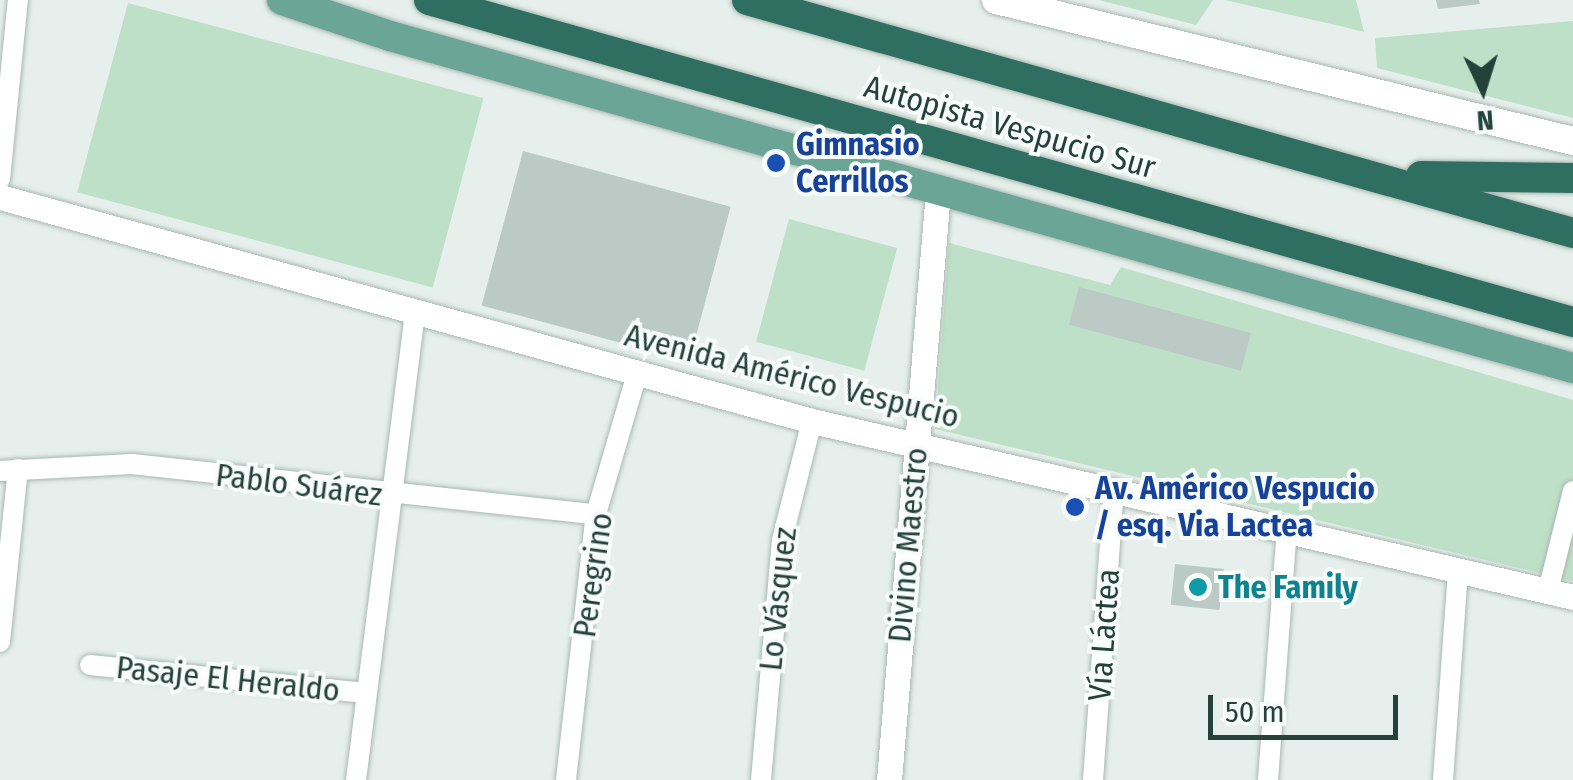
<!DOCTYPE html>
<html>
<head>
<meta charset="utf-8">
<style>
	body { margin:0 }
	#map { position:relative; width:1573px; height:780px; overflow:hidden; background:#e6efeb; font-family:"Fira Sans Condensed",sans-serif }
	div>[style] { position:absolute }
	.green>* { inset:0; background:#bfe0c8; transform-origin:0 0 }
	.building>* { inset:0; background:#bbcac4; transform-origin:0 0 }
	.roads { filter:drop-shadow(0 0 2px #a8b8b2) drop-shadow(0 0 2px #a8b8b2) }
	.minor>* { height:20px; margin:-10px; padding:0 10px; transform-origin:10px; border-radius:10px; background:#fff }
	.tertiary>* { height:25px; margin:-12.5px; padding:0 12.5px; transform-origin:12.5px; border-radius:12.5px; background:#fff }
	.secondary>* { height:28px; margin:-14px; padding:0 14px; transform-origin:14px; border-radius:14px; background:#fff }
	.primary>* { height:30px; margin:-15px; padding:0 15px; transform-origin:15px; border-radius:15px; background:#6aa596 }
	.motorway>* { height:30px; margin:-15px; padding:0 15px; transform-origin:15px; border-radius:15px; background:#2f6f62 }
	.dots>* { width:28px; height:28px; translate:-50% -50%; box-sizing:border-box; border:5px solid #f7fbf9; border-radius:50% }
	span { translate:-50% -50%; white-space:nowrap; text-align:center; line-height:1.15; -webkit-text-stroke:8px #f7fbf9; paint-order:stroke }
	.street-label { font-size:32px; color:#24423a }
	.transit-label { font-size:32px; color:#164399; font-weight:700 }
	.left { translate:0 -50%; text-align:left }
	.culture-label { font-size:32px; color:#0d838f; font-weight:700 }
	.north { position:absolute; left:1433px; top:40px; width:100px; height:100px; -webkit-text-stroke:8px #f7fbf9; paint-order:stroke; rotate:176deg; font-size:28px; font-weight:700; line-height:40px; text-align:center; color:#24423a }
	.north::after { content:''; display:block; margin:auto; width:35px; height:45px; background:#24423a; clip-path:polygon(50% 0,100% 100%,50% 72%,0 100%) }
	.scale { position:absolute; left:1208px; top:695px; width:190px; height:45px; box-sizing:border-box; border:5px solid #24423a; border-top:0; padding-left:12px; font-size:30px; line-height:35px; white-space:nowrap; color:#24423a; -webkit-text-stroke:8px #f7fbf9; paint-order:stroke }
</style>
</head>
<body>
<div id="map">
	<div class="green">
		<div style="clip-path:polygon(1099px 0,1213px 0,1196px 25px)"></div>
		<div style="clip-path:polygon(1225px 0,1356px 0,1364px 32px,1340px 26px)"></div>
		<div style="left:128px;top:3px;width:368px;height:196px;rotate:15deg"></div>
		<div style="clip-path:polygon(1573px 21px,1573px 118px,1377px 68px,1375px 38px)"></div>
		<div style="left:789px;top:219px;width:112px;height:127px;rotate:15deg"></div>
		<div style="clip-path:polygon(949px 243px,1110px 285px,1121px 267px,1573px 400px,1573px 581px,935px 429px)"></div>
	</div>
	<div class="building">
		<div style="clip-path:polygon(1436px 0,1479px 0,1480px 4px,1438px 9px)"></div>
		<div style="left:523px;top:151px;width:215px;height:160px;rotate:15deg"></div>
		<div style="left:1079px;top:287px;width:178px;height:39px;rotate:15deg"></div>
		<div style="left:1175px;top:564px;width:49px;height:41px;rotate:6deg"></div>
	</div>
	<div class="roads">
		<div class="minor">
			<div style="left:0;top:179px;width:180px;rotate:-84.3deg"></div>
			<div style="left:0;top:471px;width:132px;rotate:-3deg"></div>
			<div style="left:132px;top:464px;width:467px;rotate:6.2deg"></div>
			<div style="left:1548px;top:591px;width:103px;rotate:-76deg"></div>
			<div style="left:0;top:642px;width:174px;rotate:-84.1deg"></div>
			<div style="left:90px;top:665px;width:277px;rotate:5.8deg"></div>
			<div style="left:356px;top:780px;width:472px;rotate:-82.8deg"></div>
			<div style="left:566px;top:780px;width:268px;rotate:-83.6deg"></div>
			<div style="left:596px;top:514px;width:146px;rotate:-73.7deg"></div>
			<div style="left:761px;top:780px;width:241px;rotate:-85deg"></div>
			<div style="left:782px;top:540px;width:123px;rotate:-75.9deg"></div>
			<div style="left:1093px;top:780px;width:291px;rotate:-85.9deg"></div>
			<div style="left:1268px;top:780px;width:251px;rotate:-85.7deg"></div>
			<div style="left:1443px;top:780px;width:211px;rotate:-85.9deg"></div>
		</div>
		<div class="tertiary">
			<div style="left:0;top:197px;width:842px;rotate:15.42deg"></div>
			<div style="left:812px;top:421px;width:781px;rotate:13.02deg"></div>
			<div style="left:889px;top:780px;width:591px;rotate:-85.24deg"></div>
		</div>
		<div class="secondary">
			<div style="left:996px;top:0;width:594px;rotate:13.73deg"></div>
		</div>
		<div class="primary">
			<div style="left:282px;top:0;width:114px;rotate:18.4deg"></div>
			<div style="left:390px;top:36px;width:1229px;rotate:15.68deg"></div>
		</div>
		<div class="motorway">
			<div style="left:429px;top:0;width:1188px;rotate:15.72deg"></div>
			<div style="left:747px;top:0;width:858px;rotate:15.75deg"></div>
			<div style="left:1421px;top:176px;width:152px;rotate:0.8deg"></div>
		</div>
	</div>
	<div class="dots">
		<div style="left:776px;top:163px;background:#1a4fb4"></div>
		<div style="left:1075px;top:507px;background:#1a4fb4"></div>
		<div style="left:1198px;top:587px;background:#0f9aa8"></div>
	</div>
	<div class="street-label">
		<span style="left:1010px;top:127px;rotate:16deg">Autopista Vespucio Sur</span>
		<span style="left:792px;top:376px;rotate:14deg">Avenida Américo Vespucio</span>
		<span style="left:299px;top:485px;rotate:7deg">Pablo Suárez</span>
		<span style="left:908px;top:545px;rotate:-85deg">Divino Maestro</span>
		<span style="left:593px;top:575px;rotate:-82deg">Peregrino</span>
		<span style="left:778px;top:599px;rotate:-84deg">Lo Vásquez</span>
		<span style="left:1104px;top:635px;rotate:-86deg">Vía Láctea</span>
		<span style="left:228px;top:679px;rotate:6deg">Pasaje El Heraldo</span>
	</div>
	<div class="transit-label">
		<span class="left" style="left:796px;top:163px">Gimnasio<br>Cerrillos</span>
		<span class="left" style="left:1095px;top:507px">Av. Américo Vespucio<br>/ esq. Via Lactea</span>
	</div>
	<div class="culture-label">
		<span class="left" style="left:1218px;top:587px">The Family</span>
	</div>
	<div class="north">N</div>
	<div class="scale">50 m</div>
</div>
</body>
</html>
